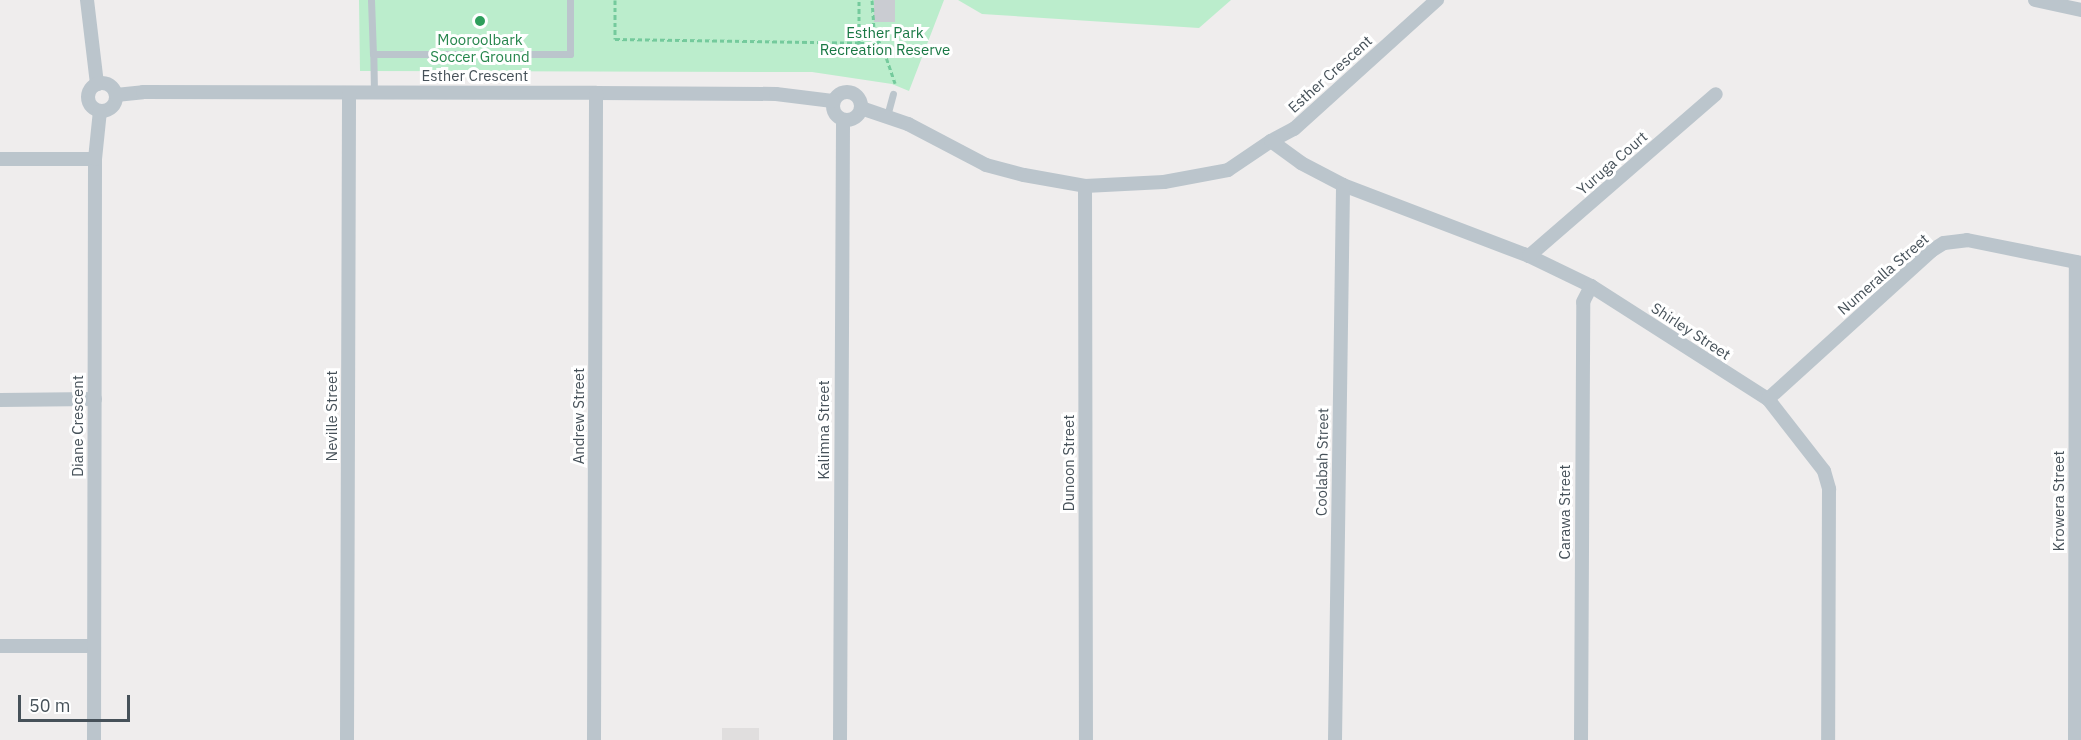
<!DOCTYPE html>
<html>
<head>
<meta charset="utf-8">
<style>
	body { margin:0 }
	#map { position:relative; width:2081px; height:740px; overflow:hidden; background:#efeded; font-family:"IBM Plex Sans",sans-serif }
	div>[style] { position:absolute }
	.education>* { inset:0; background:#e0dede; transform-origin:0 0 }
	.green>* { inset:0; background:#bbedcc }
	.building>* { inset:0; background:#caccd2; transform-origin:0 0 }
	.path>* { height:3px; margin-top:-1.5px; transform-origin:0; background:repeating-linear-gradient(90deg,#74ca9c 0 4.5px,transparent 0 7.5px) }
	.lane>* { height:7px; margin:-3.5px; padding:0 3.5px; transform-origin:3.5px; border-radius:3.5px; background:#bbc5cc }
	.street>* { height:14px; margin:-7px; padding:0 7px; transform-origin:7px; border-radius:7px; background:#bbc5cc }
	.street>.ring { margin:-7px; padding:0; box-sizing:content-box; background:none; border:14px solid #bbc5cc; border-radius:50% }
	.dots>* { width:16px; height:16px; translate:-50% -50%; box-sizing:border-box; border:3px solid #fff; border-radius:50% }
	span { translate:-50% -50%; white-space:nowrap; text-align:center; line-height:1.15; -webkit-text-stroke:6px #fff; paint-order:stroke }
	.park-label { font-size:15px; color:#197844 }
	.leisure-label { font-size:15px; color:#27864d }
	.street-label { font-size:15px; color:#465159 }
	.scale { position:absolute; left:18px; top:695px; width:112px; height:27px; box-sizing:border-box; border:3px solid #465159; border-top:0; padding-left:8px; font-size:18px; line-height:21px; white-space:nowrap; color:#465159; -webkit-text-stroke:4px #fff; paint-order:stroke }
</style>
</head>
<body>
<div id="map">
	<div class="education">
		<div style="left:722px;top:728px;width:37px;height:12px"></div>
	</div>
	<div class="green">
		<div style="clip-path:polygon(359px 0,944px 0,909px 91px,892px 84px,812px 72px,360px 71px)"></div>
		<div style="clip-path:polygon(958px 0,1231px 0,1199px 28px,982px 14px)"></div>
	</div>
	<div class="building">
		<div style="left:874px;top:0;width:21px;height:22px"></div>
	</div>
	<div class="path">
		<div style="left:615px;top:0;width:39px;rotate:90deg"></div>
		<div style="left:615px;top:39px;width:244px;rotate:0.9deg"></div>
		<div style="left:859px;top:43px;width:43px;rotate:-90deg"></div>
		<div style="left:872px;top:0;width:32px;rotate:86deg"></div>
		<div style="left:874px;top:32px;width:21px;rotate:62deg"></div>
		<div style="left:884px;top:51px;width:34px;rotate:71deg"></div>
		<div style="left:859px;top:43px;width:20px"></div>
	</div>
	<div class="lane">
		<div style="left:371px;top:0;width:54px;rotate:87.9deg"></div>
		<div style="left:374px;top:93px;width:39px;rotate:-91deg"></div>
		<div style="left:373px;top:54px;width:197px"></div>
		<div style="left:570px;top:54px;width:54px;rotate:-90deg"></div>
		<div style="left:887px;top:116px;width:23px;rotate:-75deg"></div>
	</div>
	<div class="street">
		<div style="left:87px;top:0;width:85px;rotate:83.2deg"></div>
		<div style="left:2035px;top:0;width:47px;rotate:12.3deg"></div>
		<div class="ring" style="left:88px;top:83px;width:14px;height:14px"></div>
		<div class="ring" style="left:833px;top:92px;width:14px;height:14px"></div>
		<div style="left:116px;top:95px;width:27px;rotate:-6deg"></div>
		<div style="left:143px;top:92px;width:453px;rotate:0.1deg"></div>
		<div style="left:596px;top:93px;width:180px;rotate:0.3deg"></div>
		<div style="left:776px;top:94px;width:57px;rotate:7deg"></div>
		<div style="left:861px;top:108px;width:50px;rotate:18.8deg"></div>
		<div style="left:908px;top:124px;width:88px;rotate:27.7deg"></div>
		<div style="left:986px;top:165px;width:39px;rotate:15deg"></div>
		<div style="left:1024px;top:175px;width:62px;rotate:10.2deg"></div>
		<div style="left:1085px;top:186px;width:79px;rotate:-2.9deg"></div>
		<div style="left:1164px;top:182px;width:65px;rotate:-10.6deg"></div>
		<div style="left:1228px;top:170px;width:52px;rotate:-34deg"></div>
		<div style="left:1271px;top:141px;width:26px;rotate:-28deg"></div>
		<div style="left:1294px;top:129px;width:193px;rotate:-42.1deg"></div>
		<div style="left:1271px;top:141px;width:37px;rotate:36deg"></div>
		<div style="left:1301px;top:163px;width:47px;rotate:27.6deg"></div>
		<div style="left:1343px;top:185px;width:199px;rotate:20.9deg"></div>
		<div style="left:1529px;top:256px;width:69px;rotate:25.8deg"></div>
		<div style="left:1591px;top:286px;width:210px;rotate:32.6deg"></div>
		<div style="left:1768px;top:399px;width:91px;rotate:52.1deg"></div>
		<div style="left:1824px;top:471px;width:19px;rotate:74deg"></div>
		<div style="left:1829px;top:489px;width:251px;rotate:90.2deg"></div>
		<div style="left:0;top:159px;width:95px"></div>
		<div style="left:1085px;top:186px;width:554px;rotate:89.9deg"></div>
		<div style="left:1529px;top:256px;width:247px;rotate:-40.9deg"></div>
		<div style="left:1768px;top:399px;width:220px;rotate:-42.2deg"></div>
		<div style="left:1931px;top:251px;width:15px;rotate:-32deg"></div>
		<div style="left:1944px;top:243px;width:23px;rotate:-7deg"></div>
		<div style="left:1967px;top:240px;width:116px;rotate:11.4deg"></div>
		<div style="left:0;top:400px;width:95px;rotate:-0.6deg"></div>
		<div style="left:0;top:646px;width:94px"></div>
		<div style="left:94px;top:740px;width:581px;rotate:-89.9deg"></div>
		<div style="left:95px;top:159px;width:48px;rotate:-84.1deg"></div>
		<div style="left:347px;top:740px;width:647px;rotate:-89.82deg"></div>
		<div style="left:594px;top:740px;width:647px;rotate:-89.82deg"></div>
		<div style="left:840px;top:740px;width:620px;rotate:-89.72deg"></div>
		<div style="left:1335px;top:740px;width:555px;rotate:-89.17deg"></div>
		<div style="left:1581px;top:740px;width:438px;rotate:-89.7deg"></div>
		<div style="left:1583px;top:302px;width:18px;rotate:-63deg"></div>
		<div style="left:2075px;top:740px;width:478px;rotate:-89.9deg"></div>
	</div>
	<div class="dots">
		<div style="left:480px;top:21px;background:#2e9e5b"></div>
	</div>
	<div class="park-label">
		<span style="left:885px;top:41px">Esther Park<br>Recreation Reserve</span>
	</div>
	<div class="leisure-label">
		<span style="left:480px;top:48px">Mooroolbark<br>Soccer Ground</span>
	</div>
	<div class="street-label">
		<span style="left:1330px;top:74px;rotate:-42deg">Esther Crescent</span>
		<span style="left:475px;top:76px">Esther Crescent</span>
		<span style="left:1612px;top:163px;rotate:-41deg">Yuruga Court</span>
		<span style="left:1883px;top:274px;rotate:-41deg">Numeralla Street</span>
		<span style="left:1691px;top:331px;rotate:33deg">Shirley Street</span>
		<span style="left:332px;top:416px;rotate:-90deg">Neville Street</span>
		<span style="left:579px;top:416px;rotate:-90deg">Andrew Street</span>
		<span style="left:78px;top:426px;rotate:-90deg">Diane Crescent</span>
		<span style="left:824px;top:430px;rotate:-90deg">Kalimna Street</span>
		<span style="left:1322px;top:462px;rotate:-89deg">Coolabah Street</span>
		<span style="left:1069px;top:463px;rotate:-90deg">Dunoon Street</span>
		<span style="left:2059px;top:501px;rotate:-90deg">Krowera Street</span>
		<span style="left:1565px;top:512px;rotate:-90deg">Carawa Street</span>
	</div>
	<div class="scale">50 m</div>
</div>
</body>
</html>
